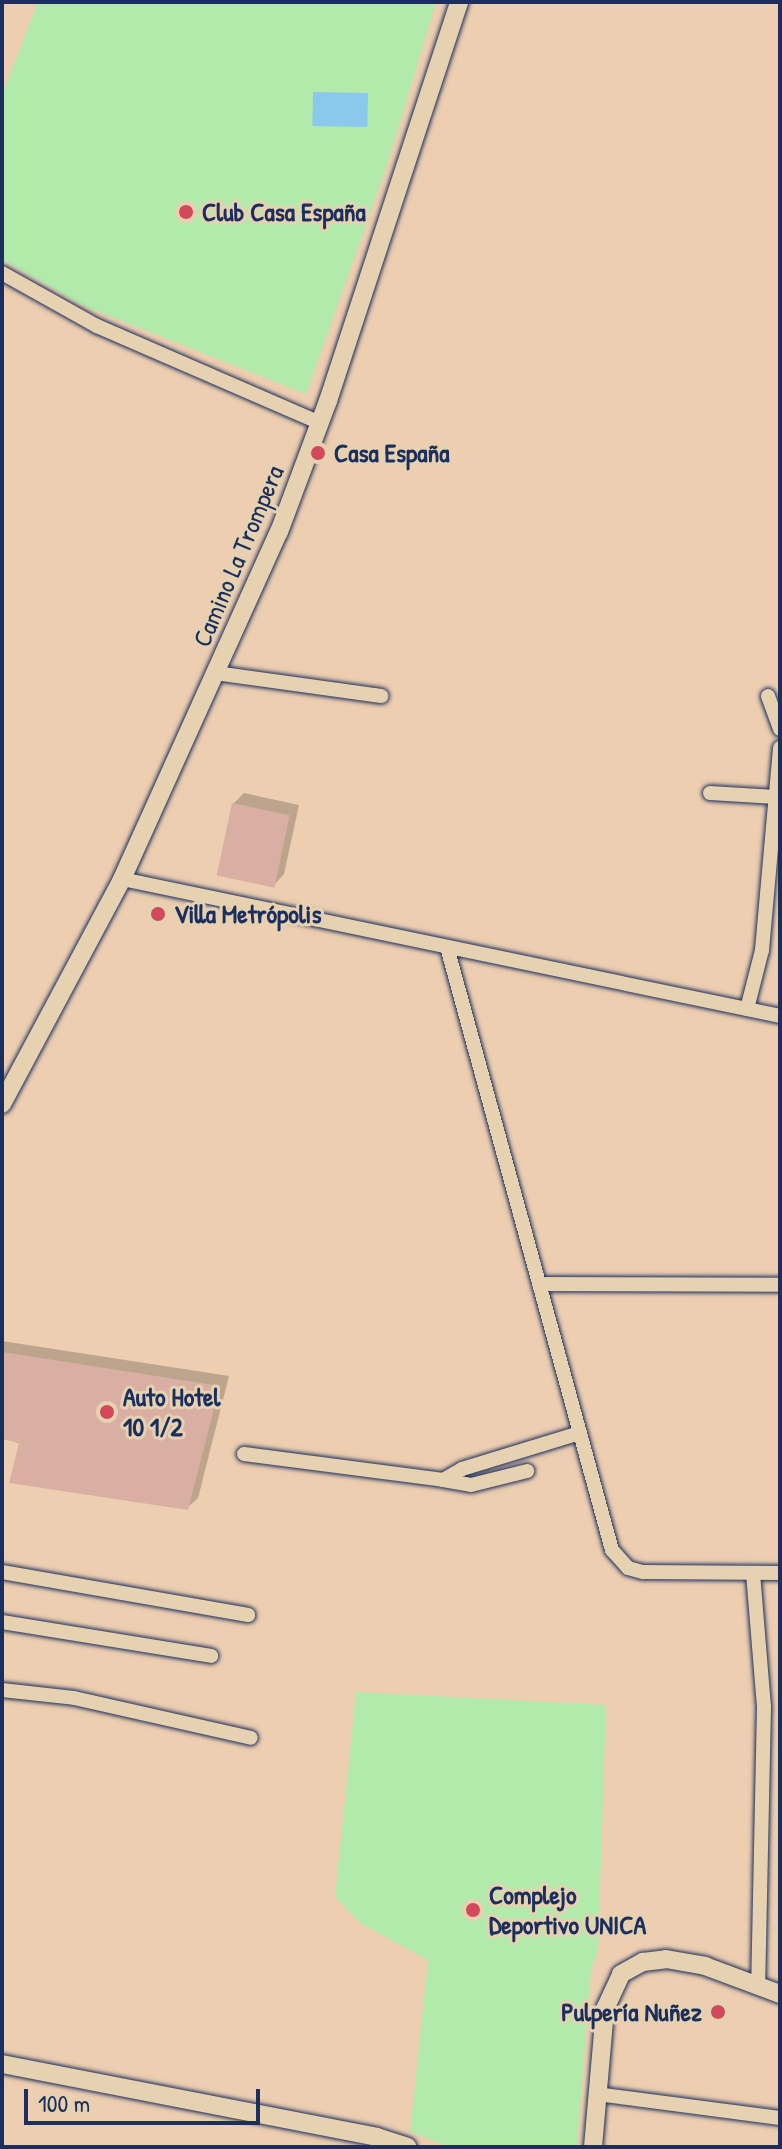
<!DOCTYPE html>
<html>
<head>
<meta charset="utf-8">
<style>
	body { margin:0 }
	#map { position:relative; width:782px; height:2149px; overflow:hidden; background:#edceb0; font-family:"Patrick Hand",sans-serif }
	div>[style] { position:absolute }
	.green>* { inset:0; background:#b2eaac }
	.water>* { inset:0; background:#8ac9eb; transform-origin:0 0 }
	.shadow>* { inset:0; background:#0003 }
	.building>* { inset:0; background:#daafa3; transform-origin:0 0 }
	.roads { filter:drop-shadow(0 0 2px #1b2f5e) drop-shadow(0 0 2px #1b2f5e) }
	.minor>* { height:14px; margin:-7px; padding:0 7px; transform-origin:7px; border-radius:7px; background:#e6d1b0 }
	.tertiary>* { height:18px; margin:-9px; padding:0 9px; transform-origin:9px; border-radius:9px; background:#e6d1b0 }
	.dots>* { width:22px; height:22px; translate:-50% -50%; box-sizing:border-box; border:4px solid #e6d1b0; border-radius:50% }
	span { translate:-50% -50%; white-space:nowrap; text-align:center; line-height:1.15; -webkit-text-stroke:6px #e6d1b0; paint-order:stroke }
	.poi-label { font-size:26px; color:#1b2f5e; font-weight:700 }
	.left { translate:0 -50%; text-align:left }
	.right { translate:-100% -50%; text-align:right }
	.street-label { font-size:26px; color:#1b2f5e }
	.frame { position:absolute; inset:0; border:4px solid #1b2f5e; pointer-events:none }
	.scale { position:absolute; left:24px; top:2089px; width:236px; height:36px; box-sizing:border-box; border:4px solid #1b2f5e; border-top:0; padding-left:10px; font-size:24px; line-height:28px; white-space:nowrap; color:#1b2f5e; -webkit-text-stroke:6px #e6d1b0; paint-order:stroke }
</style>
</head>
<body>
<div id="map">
	<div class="green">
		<div style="clip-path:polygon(38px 2px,436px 2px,387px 165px,306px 394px,84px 306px,2px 260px,2px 95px)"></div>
		<div style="clip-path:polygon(356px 1692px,606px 1705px,598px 1951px,591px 1970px,577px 2147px,450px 2147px,410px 2132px,428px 1960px,360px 1923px,335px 1897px)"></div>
	</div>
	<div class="water">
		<div style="left:313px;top:92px;width:55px;height:34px;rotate:1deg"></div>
	</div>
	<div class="shadow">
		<div style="clip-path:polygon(244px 793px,299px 805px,284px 874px,274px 885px,233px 804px)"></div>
		<div style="clip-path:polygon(2px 1341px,229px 1376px,198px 1498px,187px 1508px,2px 1437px)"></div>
	</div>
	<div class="building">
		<div style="left:232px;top:803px;width:59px;height:74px;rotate:12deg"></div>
		<div style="clip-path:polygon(2px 1352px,220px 1386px,188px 1510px,9px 1483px,19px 1443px,2px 1439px)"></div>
	</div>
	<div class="roads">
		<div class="minor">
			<div style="left:2px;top:273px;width:109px;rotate:29.2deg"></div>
			<div style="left:97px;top:326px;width:243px;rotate:23.5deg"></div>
			<div style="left:215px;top:673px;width:168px;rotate:7.9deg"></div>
			<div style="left:768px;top:696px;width:35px;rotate:70deg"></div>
			<div style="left:710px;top:793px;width:66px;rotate:3.5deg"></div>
			<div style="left:122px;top:879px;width:672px;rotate:11.76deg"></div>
			<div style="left:447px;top:947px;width:625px;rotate:74.7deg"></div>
			<div style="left:612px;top:1550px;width:24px;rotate:48deg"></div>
			<div style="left:628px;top:1568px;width:16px;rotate:15deg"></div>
			<div style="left:643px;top:1572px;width:137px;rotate:0.4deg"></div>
			<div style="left:747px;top:1009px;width:61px;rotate:-75.7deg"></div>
			<div style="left:762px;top:950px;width:203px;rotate:-84.9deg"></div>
			<div style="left:539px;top:1284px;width:241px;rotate:0.2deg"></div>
			<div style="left:244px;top:1454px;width:201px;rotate:7.4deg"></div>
			<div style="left:443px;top:1480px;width:22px;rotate:-30deg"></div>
			<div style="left:462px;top:1469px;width:123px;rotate:-17deg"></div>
			<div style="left:443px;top:1480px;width:28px;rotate:10deg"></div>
			<div style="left:471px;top:1485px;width:58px;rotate:-14deg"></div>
			<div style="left:2px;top:1572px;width:250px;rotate:9.9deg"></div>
			<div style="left:753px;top:1573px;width:133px;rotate:85.3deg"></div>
			<div style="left:764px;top:1706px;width:278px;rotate:91.2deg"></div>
			<div style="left:2px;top:1622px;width:212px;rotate:9.2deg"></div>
			<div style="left:2px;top:1690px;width:72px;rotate:6.3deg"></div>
			<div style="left:74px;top:1698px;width:181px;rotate:12.7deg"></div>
			<div style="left:597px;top:2094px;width:185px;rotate:7.5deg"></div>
		</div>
		<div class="tertiary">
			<div style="left:2px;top:1104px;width:255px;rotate:-61.9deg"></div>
			<div style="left:122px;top:879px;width:381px;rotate:-65.7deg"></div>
			<div style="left:279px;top:532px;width:140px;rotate:-69.5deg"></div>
			<div style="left:328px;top:401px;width:420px;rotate:-71.8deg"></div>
			<div style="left:2px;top:2064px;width:382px;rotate:11deg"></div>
			<div style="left:377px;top:2137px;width:32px;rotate:18deg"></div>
			<div style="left:593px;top:2147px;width:139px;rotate:-85deg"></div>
			<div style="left:605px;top:2009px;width:38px;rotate:-65deg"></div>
			<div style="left:621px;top:1974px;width:25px;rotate:-29deg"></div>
			<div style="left:643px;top:1962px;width:23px;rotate:-7deg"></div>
			<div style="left:666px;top:1959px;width:40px;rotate:10deg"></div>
			<div style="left:705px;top:1966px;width:80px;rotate:20.5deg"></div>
		</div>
	</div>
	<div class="dots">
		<div style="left:186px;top:212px;background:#d1495b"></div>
		<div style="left:318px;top:453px;background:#d1495b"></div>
		<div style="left:158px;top:914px;background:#d1495b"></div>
		<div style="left:107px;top:1412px;background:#d1495b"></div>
		<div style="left:473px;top:1910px;background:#d1495b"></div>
		<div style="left:718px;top:2012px;background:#d1495b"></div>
	</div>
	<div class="poi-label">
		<span class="left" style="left:202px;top:212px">Club Casa España</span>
		<span class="left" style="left:334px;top:453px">Casa España</span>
		<span class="left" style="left:174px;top:914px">Villa Metrópolis</span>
		<span class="left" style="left:123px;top:1412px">Auto Hotel<br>10 1/2</span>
		<span class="left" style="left:489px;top:1910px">Complejo<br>Deportivo UNICA</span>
		<span class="right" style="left:702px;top:2012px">Pulpería Nuñez</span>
	</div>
	<div class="street-label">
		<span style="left:238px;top:556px;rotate:-67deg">Camino La Trompera</span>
	</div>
	<div class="frame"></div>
	<div class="scale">100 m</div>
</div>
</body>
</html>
